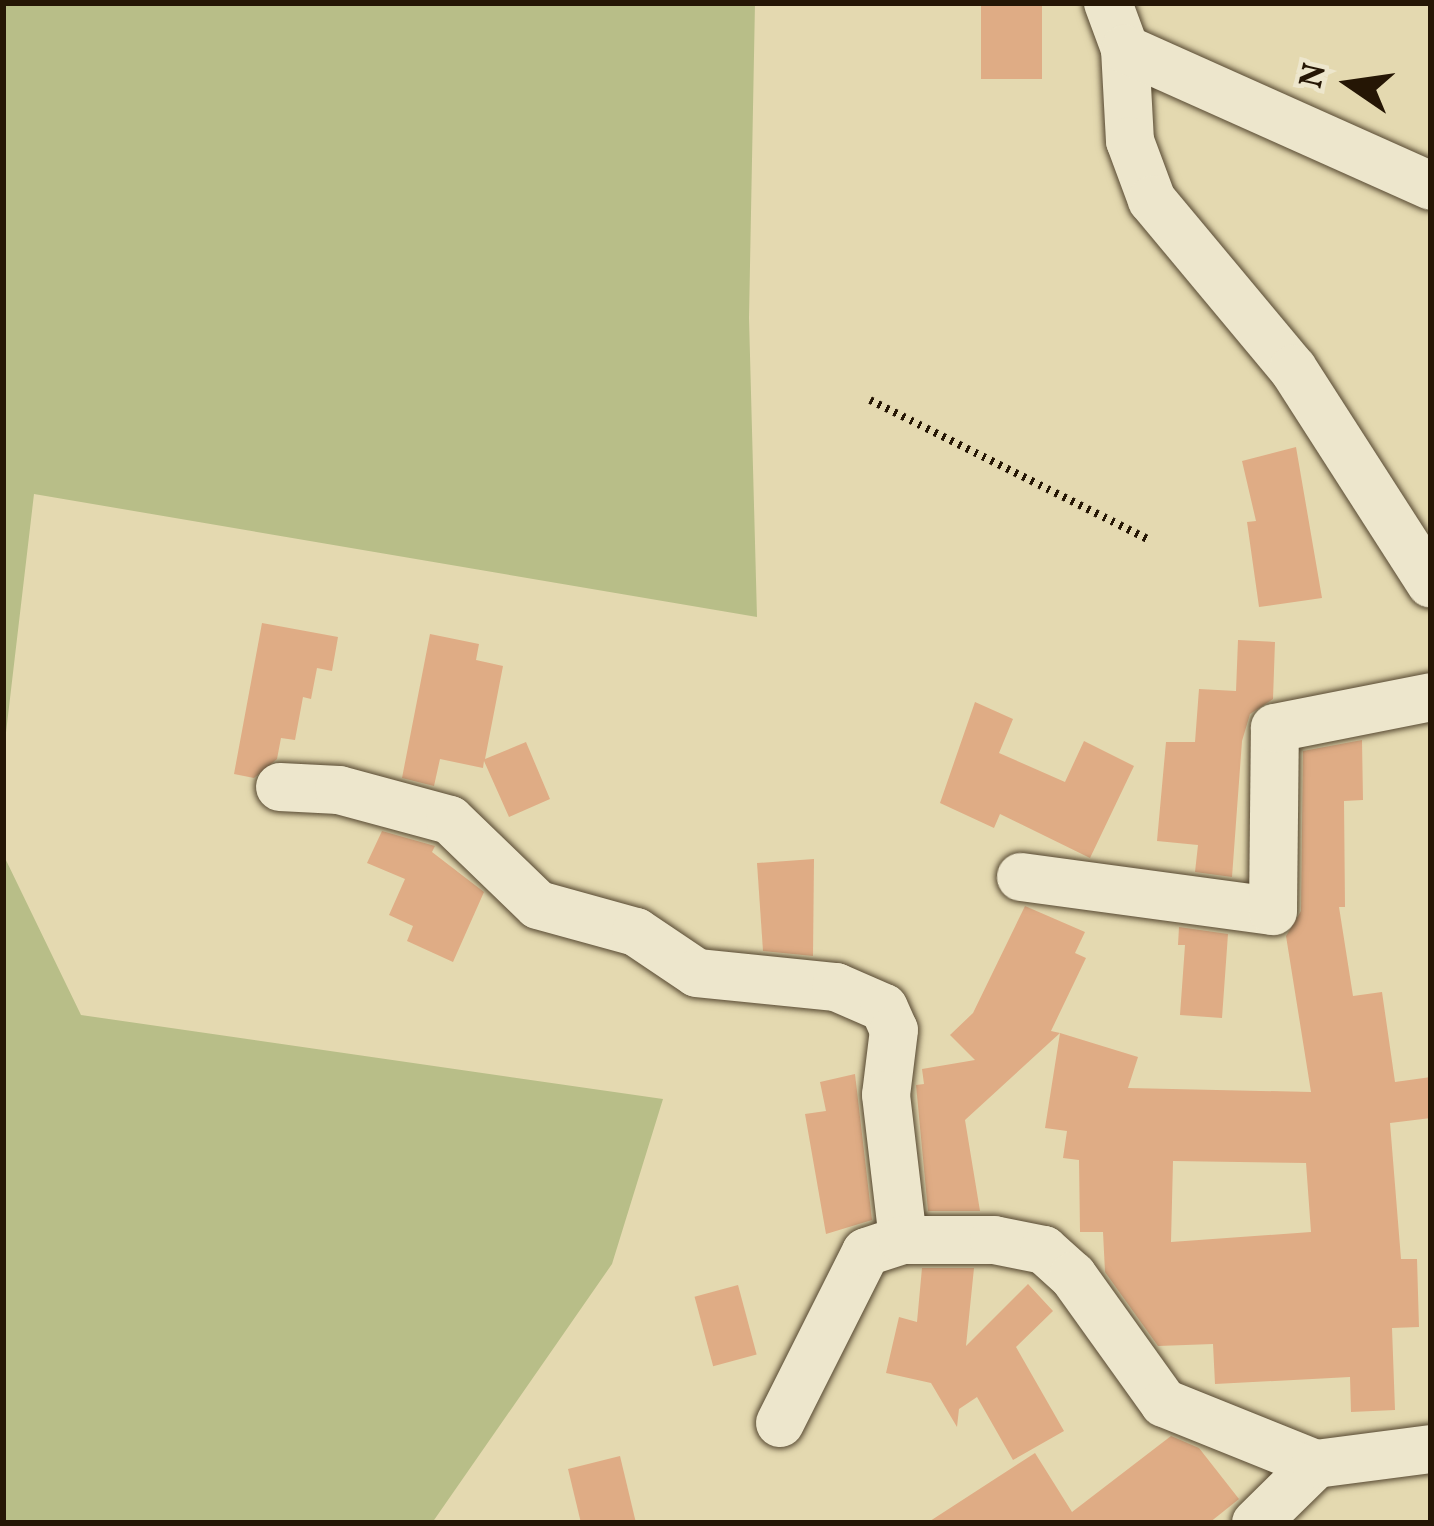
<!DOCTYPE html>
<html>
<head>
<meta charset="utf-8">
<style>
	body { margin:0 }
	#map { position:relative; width:1434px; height:1526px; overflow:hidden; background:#e4d9b0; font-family:Vollkorn,serif }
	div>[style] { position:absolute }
	.green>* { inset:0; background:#b8be88 }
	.building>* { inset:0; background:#dfac85; transform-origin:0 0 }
	.path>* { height:8px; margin-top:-4px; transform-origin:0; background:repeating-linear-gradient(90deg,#251605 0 3px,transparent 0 9px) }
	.roads { filter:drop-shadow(0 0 3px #554730) drop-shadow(0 0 3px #554730) }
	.minor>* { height:48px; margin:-24px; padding:0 24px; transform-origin:24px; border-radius:24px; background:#ede6cc }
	span { translate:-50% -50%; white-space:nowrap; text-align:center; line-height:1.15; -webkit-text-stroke:10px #ede6cc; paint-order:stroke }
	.frame { position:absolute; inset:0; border:6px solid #251605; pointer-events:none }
	.north { position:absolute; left:1290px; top:24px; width:120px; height:120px; -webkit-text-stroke:9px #ede6cc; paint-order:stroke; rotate:283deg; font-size:33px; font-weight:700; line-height:48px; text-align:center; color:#251605 }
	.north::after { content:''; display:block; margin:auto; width:42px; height:54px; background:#251605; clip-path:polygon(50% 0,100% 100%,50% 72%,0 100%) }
</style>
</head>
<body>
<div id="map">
	<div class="green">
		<div style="clip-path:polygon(3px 3px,755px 3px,749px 318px,757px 617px,34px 494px,3px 758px)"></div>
		<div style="clip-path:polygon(3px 854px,81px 1015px,663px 1099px,612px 1264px,432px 1523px,3px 1523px)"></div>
	</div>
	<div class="building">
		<div style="left:981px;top:3px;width:61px;height:76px"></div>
		<div style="clip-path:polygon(1296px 447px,1322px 598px,1259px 607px,1247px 522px,1256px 521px,1242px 461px)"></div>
		<div style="clip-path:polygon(262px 623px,338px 637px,332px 671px,317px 668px,311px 699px,303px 697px,295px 740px,281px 738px,277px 759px,254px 778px,234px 774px)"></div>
		<div style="clip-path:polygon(430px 634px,479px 644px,476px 660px,503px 666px,485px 759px,526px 742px,550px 799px,509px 817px,484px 761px,483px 768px,440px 759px,434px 786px,402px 778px)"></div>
		<div style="clip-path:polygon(1238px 640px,1275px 642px,1273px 699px,1250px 714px,1242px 741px,1232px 877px,1195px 872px,1198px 845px,1157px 841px,1166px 742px,1195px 742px,1199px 689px,1236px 691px)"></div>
		<div style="clip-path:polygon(975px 702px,1013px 719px,999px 753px,1065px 782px,1084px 741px,1134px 766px,1090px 858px,1000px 814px,994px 828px,940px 803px)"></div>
		<div style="clip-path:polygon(evenodd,1362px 740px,1363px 800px,1344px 801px,1345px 907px,1339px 907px,1353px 996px,1382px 992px,1395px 1082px,1431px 1077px,1431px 1118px,1390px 1123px,1401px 1259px,1417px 1259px,1419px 1327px,1392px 1328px,1395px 1410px,1351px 1412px,1350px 1377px,1215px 1384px,1213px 1344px,1158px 1346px,1105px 1272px,1103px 1232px,1080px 1232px,1079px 1160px,1063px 1158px,1067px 1131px,1045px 1128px,1060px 1033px,1138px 1057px,1128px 1088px,1311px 1092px,1286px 936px,1301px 911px,1303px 751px,1362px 740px,1173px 1161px,1306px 1163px,1311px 1232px,1171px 1242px,1173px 1161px)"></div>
		<div style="clip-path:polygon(382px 831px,435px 846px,432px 852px,484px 892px,453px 962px,407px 941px,413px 926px,389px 915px,405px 879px,367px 863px)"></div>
		<div style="clip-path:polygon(814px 859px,813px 956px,763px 951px,757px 863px)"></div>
		<div style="clip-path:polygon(1025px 906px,1085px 932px,1075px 953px,1086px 958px,1051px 1031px,1060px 1033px,965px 1120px,980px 1211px,928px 1211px,916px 1085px,924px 1084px,922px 1069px,975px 1060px,950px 1035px,973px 1013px)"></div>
		<div style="clip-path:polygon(1179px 927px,1228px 934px,1222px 1018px,1180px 1015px,1185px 945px,1178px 945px)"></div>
		<div style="clip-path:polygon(855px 1074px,872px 1220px,826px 1234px,805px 1114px,826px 1111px,820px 1082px)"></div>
		<div style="clip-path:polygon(922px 1268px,974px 1268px,966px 1346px,1028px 1284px,1053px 1311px,1016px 1347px,1064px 1431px,1013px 1460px,977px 1397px,959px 1409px,957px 1427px,931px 1383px,886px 1373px,899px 1317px,917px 1322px)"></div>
		<div style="left:738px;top:1285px;width:72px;height:45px;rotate:75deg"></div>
		<div style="clip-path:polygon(1171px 1436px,1199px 1448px,1239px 1499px,1209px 1523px,927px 1523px,1035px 1453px,1072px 1512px)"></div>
		<div style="clip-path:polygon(620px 1456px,636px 1523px,581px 1523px,568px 1469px)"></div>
	</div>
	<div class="path">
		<div style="left:870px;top:400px;width:310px;rotate:26.6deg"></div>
	</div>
	<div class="roads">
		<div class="minor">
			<div style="left:1108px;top:3px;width:49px;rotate:69.7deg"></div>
			<div style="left:1125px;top:49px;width:92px;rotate:86.9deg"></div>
			<div style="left:1130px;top:141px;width:63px;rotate:69.6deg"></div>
			<div style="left:1152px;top:200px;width:220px;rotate:50.2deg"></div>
			<div style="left:1293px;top:369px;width:255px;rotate:57.3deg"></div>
			<div style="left:1125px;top:49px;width:335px;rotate:24.1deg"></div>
			<div style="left:280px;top:787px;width:59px;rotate:2.9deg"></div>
			<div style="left:339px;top:790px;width:115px;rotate:15.1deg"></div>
			<div style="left:450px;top:820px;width:122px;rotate:44deg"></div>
			<div style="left:538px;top:905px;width:102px;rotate:15.4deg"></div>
			<div style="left:636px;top:932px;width:73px;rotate:33.9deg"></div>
			<div style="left:697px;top:973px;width:140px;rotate:5.8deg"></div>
			<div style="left:836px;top:987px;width:52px;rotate:23.6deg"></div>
			<div style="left:884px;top:1008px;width:24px;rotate:66deg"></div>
			<div style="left:894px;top:1030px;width:65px;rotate:97deg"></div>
			<div style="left:886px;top:1095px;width:146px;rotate:83.3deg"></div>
			<div style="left:1021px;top:877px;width:254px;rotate:7.7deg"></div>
			<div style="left:1273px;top:911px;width:183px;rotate:-89.4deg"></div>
			<div style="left:1275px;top:728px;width:159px;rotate:-11.2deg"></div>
			<div style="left:780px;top:1423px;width:191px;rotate:-63.3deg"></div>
			<div style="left:866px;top:1252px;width:39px;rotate:-18deg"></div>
			<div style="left:903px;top:1240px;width:91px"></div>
			<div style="left:994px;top:1240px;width:51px;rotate:11.3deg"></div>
			<div style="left:1044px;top:1250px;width:39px;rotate:42deg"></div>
			<div style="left:1073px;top:1276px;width:156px;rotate:54.4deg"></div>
			<div style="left:1164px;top:1403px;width:164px;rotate:21.9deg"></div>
			<div style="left:1256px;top:1523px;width:84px;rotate:-44.5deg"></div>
			<div style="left:1316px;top:1464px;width:116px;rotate:-7.4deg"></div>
		</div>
	</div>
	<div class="frame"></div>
	<div class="north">N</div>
</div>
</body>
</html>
